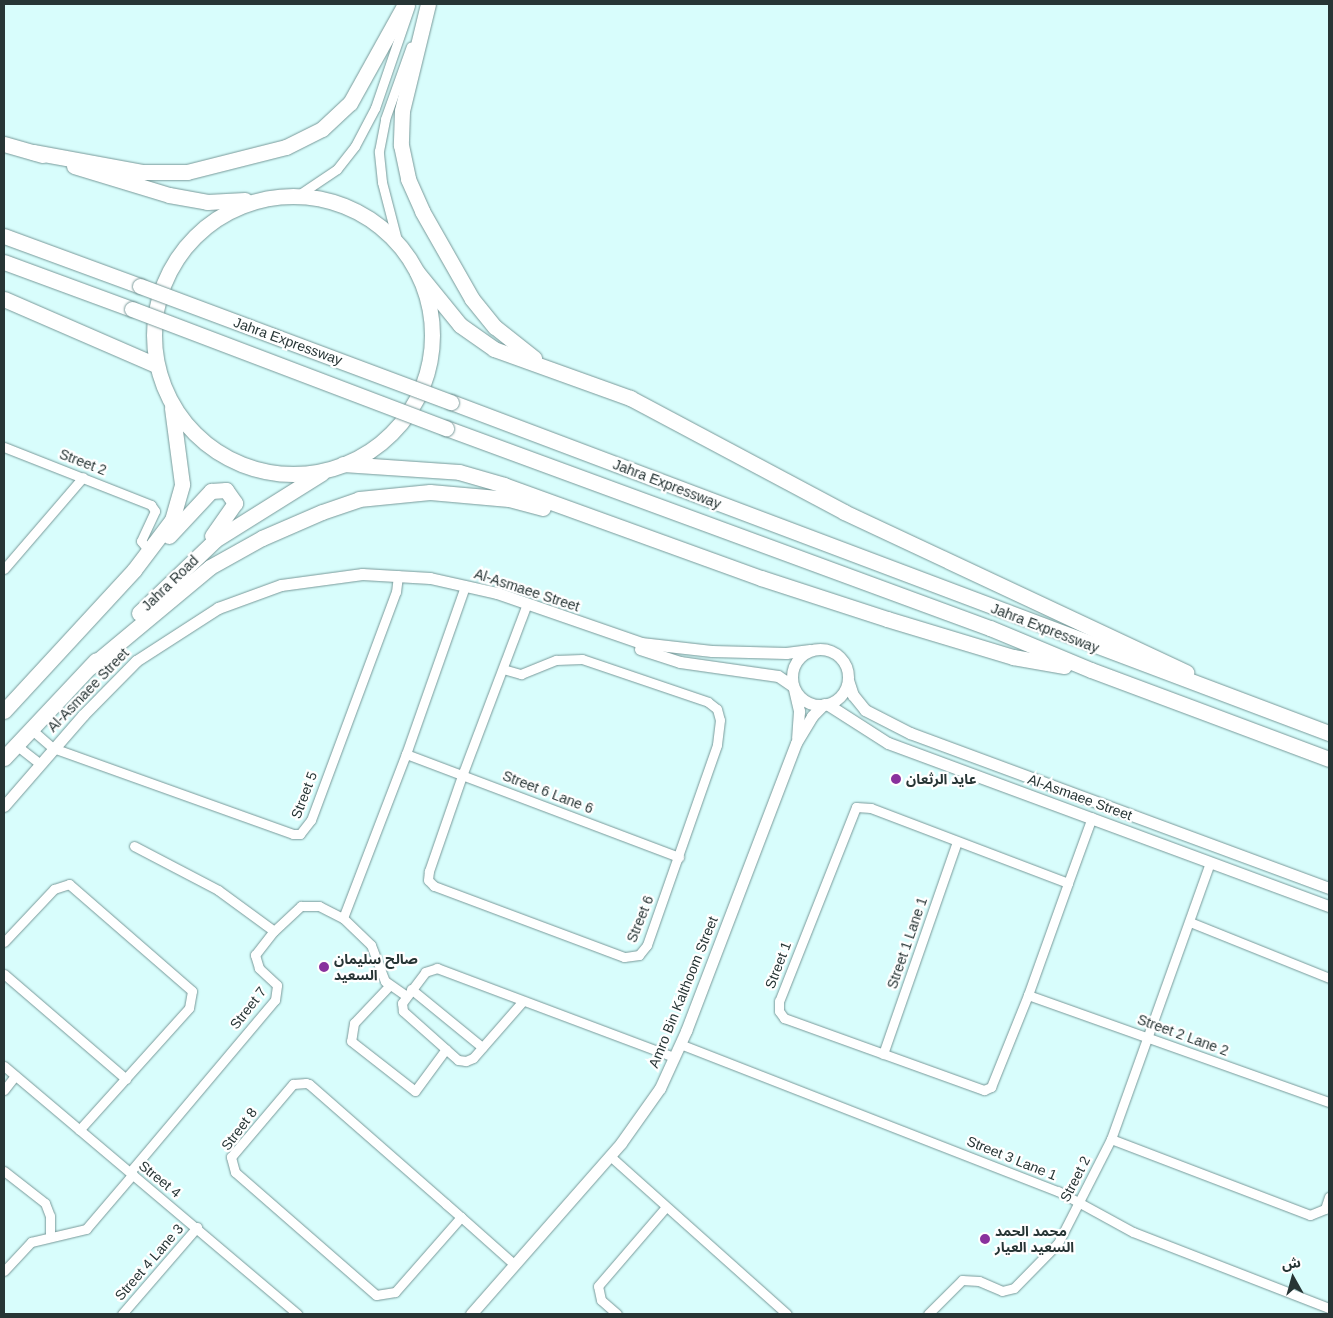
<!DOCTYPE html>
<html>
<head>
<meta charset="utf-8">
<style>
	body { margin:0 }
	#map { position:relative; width:1333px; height:1318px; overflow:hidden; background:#d8fdfc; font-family:Helvetica,"Noto Sans Arabic",sans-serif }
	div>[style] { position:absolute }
	.roads { filter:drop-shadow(0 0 1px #789999) drop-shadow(0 0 1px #789999) }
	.street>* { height:9px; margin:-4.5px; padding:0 4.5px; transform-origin:4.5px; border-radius:4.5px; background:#fff }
	.secondary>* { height:11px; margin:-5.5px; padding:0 5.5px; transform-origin:5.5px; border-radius:5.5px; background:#fff }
	.secondary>.ring { margin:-5.5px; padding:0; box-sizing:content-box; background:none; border:11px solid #fff; border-radius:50% }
	.highway>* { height:15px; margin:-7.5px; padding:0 7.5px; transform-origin:7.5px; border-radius:7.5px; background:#fff }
	.highway>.ring { margin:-7.5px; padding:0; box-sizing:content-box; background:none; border:15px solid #fff; border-radius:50% }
	.bridges { filter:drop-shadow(0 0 1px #789999) drop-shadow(0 0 1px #789999) }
	.highway-bridge>* { height:15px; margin:-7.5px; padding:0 7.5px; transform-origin:7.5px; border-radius:7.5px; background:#fff }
	.dots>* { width:14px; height:14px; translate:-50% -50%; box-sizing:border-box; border:2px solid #fff; border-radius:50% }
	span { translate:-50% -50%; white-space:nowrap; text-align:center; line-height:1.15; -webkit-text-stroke:4.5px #fff; paint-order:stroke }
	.street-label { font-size:14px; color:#273535 }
	.poi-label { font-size:14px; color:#273535; font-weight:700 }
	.left { translate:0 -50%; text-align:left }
	.frame { position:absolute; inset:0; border:5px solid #273535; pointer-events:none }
	.north { position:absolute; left:1268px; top:1253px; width:50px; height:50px; -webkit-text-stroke:4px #fff; paint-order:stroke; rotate:353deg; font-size:14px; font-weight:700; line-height:20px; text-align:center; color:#273535 }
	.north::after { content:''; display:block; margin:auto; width:18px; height:22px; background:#273535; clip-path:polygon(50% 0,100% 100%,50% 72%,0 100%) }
</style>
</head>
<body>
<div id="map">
	<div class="roads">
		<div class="street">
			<div style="left:297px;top:196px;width:48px;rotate:-34deg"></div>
			<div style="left:337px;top:169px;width:29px;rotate:-52deg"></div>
			<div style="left:355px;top:146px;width:43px;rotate:-62.2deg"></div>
			<div style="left:375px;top:108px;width:108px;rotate:-71.1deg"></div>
			<div style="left:398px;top:244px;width:64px;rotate:-104.5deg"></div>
			<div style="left:382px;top:182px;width:31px;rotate:-96deg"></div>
			<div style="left:379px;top:151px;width:33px;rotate:-79deg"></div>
			<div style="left:385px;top:119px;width:77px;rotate:-70.4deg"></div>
			<div style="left:4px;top:447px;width:158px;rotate:21.5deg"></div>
			<div style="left:151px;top:505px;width:7px;rotate:56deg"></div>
			<div style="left:155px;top:511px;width:33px;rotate:115deg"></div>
			<div style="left:141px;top:541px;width:13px;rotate:51deg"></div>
			<div style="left:4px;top:569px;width:121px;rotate:-49.3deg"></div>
			<div style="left:503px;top:669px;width:19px;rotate:16deg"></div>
			<div style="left:521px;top:674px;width:38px;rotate:-22deg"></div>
			<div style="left:556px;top:660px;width:26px;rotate:-2deg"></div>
			<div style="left:582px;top:659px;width:133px;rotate:18.8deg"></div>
			<div style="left:708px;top:702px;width:11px;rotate:38deg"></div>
			<div style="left:717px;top:709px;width:11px;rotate:75deg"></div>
			<div style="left:720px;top:720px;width:25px;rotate:97deg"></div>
			<div style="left:717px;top:745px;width:212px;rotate:109.3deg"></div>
			<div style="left:647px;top:945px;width:13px;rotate:129deg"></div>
			<div style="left:639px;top:955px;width:15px;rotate:172deg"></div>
			<div style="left:624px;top:957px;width:203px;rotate:-159.5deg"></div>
			<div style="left:434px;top:886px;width:8px;rotate:-135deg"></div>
			<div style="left:428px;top:880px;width:9px;rotate:-84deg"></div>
			<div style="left:429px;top:871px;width:104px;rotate:-70.9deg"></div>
			<div style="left:463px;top:773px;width:181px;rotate:-69.3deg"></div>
			<div style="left:31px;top:729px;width:29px;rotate:41deg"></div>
			<div style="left:53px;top:748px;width:255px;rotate:19.7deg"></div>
			<div style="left:293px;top:834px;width:7px"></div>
			<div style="left:300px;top:834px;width:18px;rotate:-52deg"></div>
			<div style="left:311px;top:820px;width:243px;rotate:-69.6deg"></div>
			<div style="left:396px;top:592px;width:17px;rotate:-83deg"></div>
			<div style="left:16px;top:745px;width:31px;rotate:38deg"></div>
			<div style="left:406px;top:754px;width:292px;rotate:20.7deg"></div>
			<div style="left:134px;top:846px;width:95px;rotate:27.6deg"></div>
			<div style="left:218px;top:890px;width:69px;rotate:36.2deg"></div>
			<div style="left:1068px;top:883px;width:211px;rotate:-159.2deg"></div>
			<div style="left:871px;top:808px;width:15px;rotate:-176deg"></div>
			<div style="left:856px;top:807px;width:209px;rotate:111.6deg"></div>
			<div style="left:779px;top:1001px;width:10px;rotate:90deg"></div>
			<div style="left:779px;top:1011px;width:9px;rotate:54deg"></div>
			<div style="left:784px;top:1018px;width:213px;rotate:19.8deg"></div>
			<div style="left:984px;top:1090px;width:8px;rotate:-23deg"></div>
			<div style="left:991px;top:1087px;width:99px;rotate:-68.1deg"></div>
			<div style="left:1028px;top:995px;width:119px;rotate:-70.3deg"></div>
			<div style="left:1068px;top:883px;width:70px;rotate:-70deg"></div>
			<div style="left:343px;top:918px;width:176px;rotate:-69deg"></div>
			<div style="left:406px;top:754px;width:178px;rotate:-70.6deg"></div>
			<div style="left:1190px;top:922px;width:150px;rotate:21.9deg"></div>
			<div style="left:4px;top:942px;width:73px;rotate:-46.7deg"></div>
			<div style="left:54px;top:889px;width:16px;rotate:-18deg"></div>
			<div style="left:69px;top:884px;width:163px;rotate:41deg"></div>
			<div style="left:192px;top:991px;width:17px;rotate:100deg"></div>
			<div style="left:189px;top:1008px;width:164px;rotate:132deg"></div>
			<div style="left:4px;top:974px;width:161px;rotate:40.7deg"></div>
			<div style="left:389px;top:986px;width:51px;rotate:133.4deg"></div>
			<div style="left:354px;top:1023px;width:18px;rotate:99deg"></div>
			<div style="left:351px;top:1041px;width:81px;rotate:38deg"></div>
			<div style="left:415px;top:1091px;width:52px;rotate:-53.6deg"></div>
			<div style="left:411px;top:989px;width:92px;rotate:39.2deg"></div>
			<div style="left:1028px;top:995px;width:319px;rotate:19.6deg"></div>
			<div style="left:522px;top:1002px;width:74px;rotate:131.2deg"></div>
			<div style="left:473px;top:1058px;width:8px;rotate:157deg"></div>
			<div style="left:466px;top:1061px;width:8px;rotate:-173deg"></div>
			<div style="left:458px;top:1060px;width:74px;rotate:-138.3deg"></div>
			<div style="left:403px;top:1011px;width:8px;rotate:-97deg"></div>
			<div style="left:402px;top:1003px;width:39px;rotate:-53deg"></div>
			<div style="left:425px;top:972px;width:13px;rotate:-18deg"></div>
			<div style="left:437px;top:968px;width:253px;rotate:20.6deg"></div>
			<div style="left:680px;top:1044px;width:406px;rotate:21.3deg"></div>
			<div style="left:1058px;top:1191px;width:85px;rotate:28.7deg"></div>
			<div style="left:1133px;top:1232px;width:210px;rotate:21.2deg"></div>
			<div style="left:883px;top:1054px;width:225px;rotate:-70.8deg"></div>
			<div style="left:4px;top:1066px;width:384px;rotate:40.2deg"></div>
			<div style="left:4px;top:1090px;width:18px;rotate:-52deg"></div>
			<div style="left:1111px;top:1139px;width:213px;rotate:20.9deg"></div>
			<div style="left:1310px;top:1215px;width:16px;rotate:-22deg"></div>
			<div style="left:1325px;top:1209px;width:13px;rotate:-72deg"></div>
			<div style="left:610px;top:1156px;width:237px;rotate:41.8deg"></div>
			<div style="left:4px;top:1171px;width:52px;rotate:38deg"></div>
			<div style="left:45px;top:1203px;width:14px;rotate:69deg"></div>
			<div style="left:50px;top:1216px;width:21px;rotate:90deg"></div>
			<div style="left:130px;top:1172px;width:225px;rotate:-49.9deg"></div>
			<div style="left:275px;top:1000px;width:15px;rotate:-82deg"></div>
			<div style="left:277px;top:985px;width:25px;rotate:-137deg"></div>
			<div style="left:259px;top:968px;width:14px;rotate:-107deg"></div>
			<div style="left:255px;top:955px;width:31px;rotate:-52deg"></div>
			<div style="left:274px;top:931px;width:37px;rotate:-43deg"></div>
			<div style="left:301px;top:906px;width:18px"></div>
			<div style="left:319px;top:906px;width:27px;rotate:27deg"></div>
			<div style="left:343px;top:918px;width:39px;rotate:44deg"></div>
			<div style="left:371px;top:945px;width:39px;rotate:69deg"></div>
			<div style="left:385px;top:981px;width:24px;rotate:35deg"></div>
			<div style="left:461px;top:1217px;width:100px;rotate:131.3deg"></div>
			<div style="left:395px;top:1292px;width:19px;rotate:171deg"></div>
			<div style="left:376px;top:1295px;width:187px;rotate:-138.9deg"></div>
			<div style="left:235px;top:1172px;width:16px;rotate:-105deg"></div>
			<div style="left:231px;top:1157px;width:96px;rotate:-49.7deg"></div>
			<div style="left:293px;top:1084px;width:13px;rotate:-4deg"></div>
			<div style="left:306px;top:1083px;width:3px;rotate:18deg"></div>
			<div style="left:309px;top:1084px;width:182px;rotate:41.2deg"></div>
			<div style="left:446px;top:1204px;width:20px;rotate:41deg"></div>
			<div style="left:461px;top:1217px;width:72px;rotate:41.6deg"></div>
			<div style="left:4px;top:1271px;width:40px;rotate:-47deg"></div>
			<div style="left:31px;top:1242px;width:57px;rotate:-13.3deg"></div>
			<div style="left:86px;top:1229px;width:72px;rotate:-49.5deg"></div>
			<div style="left:122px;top:1314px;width:115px;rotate:-49.2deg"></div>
			<div style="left:617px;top:1314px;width:21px;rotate:-139deg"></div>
			<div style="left:601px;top:1300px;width:14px;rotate:-102deg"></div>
			<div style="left:598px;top:1286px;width:104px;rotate:-49.3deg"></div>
			<div style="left:928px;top:1314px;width:48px;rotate:-45deg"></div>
			<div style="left:962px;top:1280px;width:17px;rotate:3deg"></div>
			<div style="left:979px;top:1281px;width:25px;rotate:23deg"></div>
			<div style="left:1002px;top:1291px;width:12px;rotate:-14deg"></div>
			<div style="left:1014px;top:1288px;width:63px;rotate:-45.6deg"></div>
			<div style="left:1058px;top:1243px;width:117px;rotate:-63deg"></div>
			<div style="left:1111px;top:1139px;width:294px;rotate:-70.3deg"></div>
		</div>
		<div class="secondary">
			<div style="left:640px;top:649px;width:42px;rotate:18deg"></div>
			<div style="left:680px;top:662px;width:99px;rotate:8.1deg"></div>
			<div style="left:778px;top:676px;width:18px;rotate:34deg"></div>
			<div class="ring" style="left:792px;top:649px;width:45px;height:45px"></div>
			<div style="left:848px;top:680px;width:16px;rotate:72deg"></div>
			<div style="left:853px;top:695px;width:19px;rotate:51deg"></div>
			<div style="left:865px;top:710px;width:51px;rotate:27.1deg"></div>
			<div style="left:910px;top:733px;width:447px;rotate:20.3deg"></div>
			<div style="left:794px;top:689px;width:23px;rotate:77deg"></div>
			<div style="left:799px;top:711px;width:27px;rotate:94deg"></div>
			<div style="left:827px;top:704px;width:72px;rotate:32.6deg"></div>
			<div style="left:888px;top:743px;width:470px;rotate:20.3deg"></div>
			<div style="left:4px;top:806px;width:121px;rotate:-49deg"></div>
			<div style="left:83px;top:715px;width:76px;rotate:-45.5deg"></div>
			<div style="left:136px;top:661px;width:98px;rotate:-32.9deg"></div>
			<div style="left:218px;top:608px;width:67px;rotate:-20.1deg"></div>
			<div style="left:281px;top:585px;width:82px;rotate:-7.7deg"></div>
			<div style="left:362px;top:574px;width:68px;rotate:3.4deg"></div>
			<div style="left:430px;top:578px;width:69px;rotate:12.6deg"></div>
			<div style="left:497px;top:593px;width:152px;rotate:19.1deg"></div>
			<div style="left:641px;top:643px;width:71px;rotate:6.4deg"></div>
			<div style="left:712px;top:651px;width:74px;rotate:1.5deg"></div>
			<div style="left:786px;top:653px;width:24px;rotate:-7deg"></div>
			<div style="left:471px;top:1314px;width:227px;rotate:-48.7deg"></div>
			<div style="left:621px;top:1143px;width:67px;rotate:-54.7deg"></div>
			<div style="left:660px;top:1088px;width:63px;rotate:-65.5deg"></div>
			<div style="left:686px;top:1031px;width:308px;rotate:-69.1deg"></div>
			<div style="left:796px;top:743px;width:31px;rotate:-59deg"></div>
			<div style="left:812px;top:716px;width:17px;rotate:-45deg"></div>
		</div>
		<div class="highway">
			<div style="left:428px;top:4px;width:110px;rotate:103.7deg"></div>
			<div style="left:402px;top:111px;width:34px;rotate:92deg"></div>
			<div style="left:401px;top:145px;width:35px;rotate:78deg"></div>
			<div style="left:408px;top:179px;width:35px;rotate:66deg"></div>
			<div style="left:422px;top:211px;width:101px;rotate:60.4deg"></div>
			<div style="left:472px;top:299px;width:36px;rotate:51deg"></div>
			<div style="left:495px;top:327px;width:50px;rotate:38.5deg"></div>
			<div style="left:4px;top:144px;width:40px;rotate:16deg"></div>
			<div style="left:33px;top:152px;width:112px;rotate:10.3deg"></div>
			<div style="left:143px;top:172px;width:44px"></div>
			<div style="left:187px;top:172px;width:102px;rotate:-14.2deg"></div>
			<div style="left:286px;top:147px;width:40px;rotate:-26.6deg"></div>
			<div style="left:322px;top:129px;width:38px;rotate:-43deg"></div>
			<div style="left:350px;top:103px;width:113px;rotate:-60.9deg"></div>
			<div style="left:74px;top:166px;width:99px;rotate:17deg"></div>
			<div style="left:169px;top:195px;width:39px;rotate:10deg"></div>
			<div style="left:207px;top:202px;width:38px;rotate:-3deg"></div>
			<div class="ring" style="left:154px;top:196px;width:263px;height:263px"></div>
			<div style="left:4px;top:236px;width:145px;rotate:20.2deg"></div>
			<div style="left:4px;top:262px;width:136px;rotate:20.2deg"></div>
			<div style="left:417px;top:272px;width:68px;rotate:50.9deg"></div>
			<div style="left:460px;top:325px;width:42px;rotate:35.2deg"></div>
			<div style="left:494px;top:349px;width:145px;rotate:19.8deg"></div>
			<div style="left:630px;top:398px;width:242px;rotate:28deg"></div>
			<div style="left:844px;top:512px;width:378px;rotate:25.1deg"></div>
			<div style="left:4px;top:299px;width:166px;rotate:23.5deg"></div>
			<div style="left:451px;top:402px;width:938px;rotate:20.66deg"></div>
			<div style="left:446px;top:428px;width:580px;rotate:20.19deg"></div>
			<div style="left:990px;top:628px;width:109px;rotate:22.6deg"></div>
			<div style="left:1091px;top:670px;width:254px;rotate:20.5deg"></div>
			<div style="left:343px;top:464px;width:116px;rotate:3.9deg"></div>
			<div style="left:459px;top:472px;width:47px;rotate:16.1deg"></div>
			<div style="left:504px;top:485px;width:273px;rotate:19.9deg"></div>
			<div style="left:761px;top:578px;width:133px;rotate:18deg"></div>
			<div style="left:887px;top:619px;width:132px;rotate:16.8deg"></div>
			<div style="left:1013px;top:657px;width:52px;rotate:10deg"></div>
			<div style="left:169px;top:536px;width:62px;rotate:-47deg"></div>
			<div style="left:211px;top:491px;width:15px;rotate:-4deg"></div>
			<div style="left:226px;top:490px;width:16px;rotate:55deg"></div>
			<div style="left:235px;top:503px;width:40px;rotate:124.9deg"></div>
			<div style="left:139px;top:613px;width:105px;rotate:-43.8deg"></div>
			<div style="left:215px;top:540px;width:126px;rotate:-32.1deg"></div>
			<div style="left:90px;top:667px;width:156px;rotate:-39.8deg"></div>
			<div style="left:210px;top:567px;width:60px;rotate:-29.1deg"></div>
			<div style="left:262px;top:538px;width:65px;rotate:-23.4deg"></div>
			<div style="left:322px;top:512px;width:39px;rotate:-19deg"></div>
			<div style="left:359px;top:499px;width:71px;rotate:-5.6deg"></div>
			<div style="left:430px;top:492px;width:79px;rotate:5.1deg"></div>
			<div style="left:509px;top:499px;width:35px;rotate:15deg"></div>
			<div style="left:4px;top:711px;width:192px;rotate:-47.3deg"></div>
			<div style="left:134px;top:570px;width:63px;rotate:-52.8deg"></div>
			<div style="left:172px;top:520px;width:37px;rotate:-74deg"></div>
			<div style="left:182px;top:484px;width:77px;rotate:-97.5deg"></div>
			<div style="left:4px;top:758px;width:134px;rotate:-46.8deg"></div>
		</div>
	</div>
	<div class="bridges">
		<div class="highway-bridge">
			<div style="left:140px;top:286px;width:332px;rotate:20.5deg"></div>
			<div style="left:132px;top:309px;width:336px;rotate:20.8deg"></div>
		</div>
	</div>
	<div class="dots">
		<div style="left:896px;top:779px;background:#89319d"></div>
		<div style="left:324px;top:967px;background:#89319d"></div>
		<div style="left:985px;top:1239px;background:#89319d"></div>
	</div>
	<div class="street-label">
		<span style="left:288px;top:341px;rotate:20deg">Jahra Expressway</span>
		<span style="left:83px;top:462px;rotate:21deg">Street 2</span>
		<span style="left:667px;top:484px;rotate:21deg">Jahra Expressway</span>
		<span style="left:170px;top:583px;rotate:-44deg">Jahra Road</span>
		<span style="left:527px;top:590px;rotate:18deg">Al-Asmaee Street</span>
		<span style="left:1045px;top:628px;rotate:21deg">Jahra Expressway</span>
		<span style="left:88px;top:690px;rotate:-46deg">Al-Asmaee Street</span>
		<span style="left:548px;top:792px;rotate:21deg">Street 6 Lane 6</span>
		<span style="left:304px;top:795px;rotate:-69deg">Street 5</span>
		<span style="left:1080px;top:797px;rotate:20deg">Al-Asmaee Street</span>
		<span style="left:640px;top:919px;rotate:-68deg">Street 6</span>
		<span style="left:907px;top:943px;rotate:-71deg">Street 1 Lane 1</span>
		<span style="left:778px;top:965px;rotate:-69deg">Street 1</span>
		<span style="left:683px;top:992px;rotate:-68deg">Amro Bin Kalthoom Street</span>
		<span style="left:248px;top:1008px;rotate:-52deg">Street 7</span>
		<span style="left:1183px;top:1035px;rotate:20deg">Street 2 Lane 2</span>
		<span style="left:239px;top:1129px;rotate:-53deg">Street 8</span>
		<span style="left:1012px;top:1158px;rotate:22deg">Street 3 Lane 1</span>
		<span style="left:160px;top:1179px;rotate:39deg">Street 4</span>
		<span style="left:1075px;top:1179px;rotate:-63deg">Street 2</span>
		<span style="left:149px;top:1262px;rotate:-49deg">Street 4 Lane 3</span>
	</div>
	<div class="poi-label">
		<span class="left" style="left:906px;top:779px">عايد الرثعان</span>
		<span class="left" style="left:334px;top:967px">صالح سليمان<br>السعيد</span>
		<span class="left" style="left:995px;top:1239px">محمد الحمد<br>السعيد العيار</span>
	</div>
	<div class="frame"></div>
	<div class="north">ش</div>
</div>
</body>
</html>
